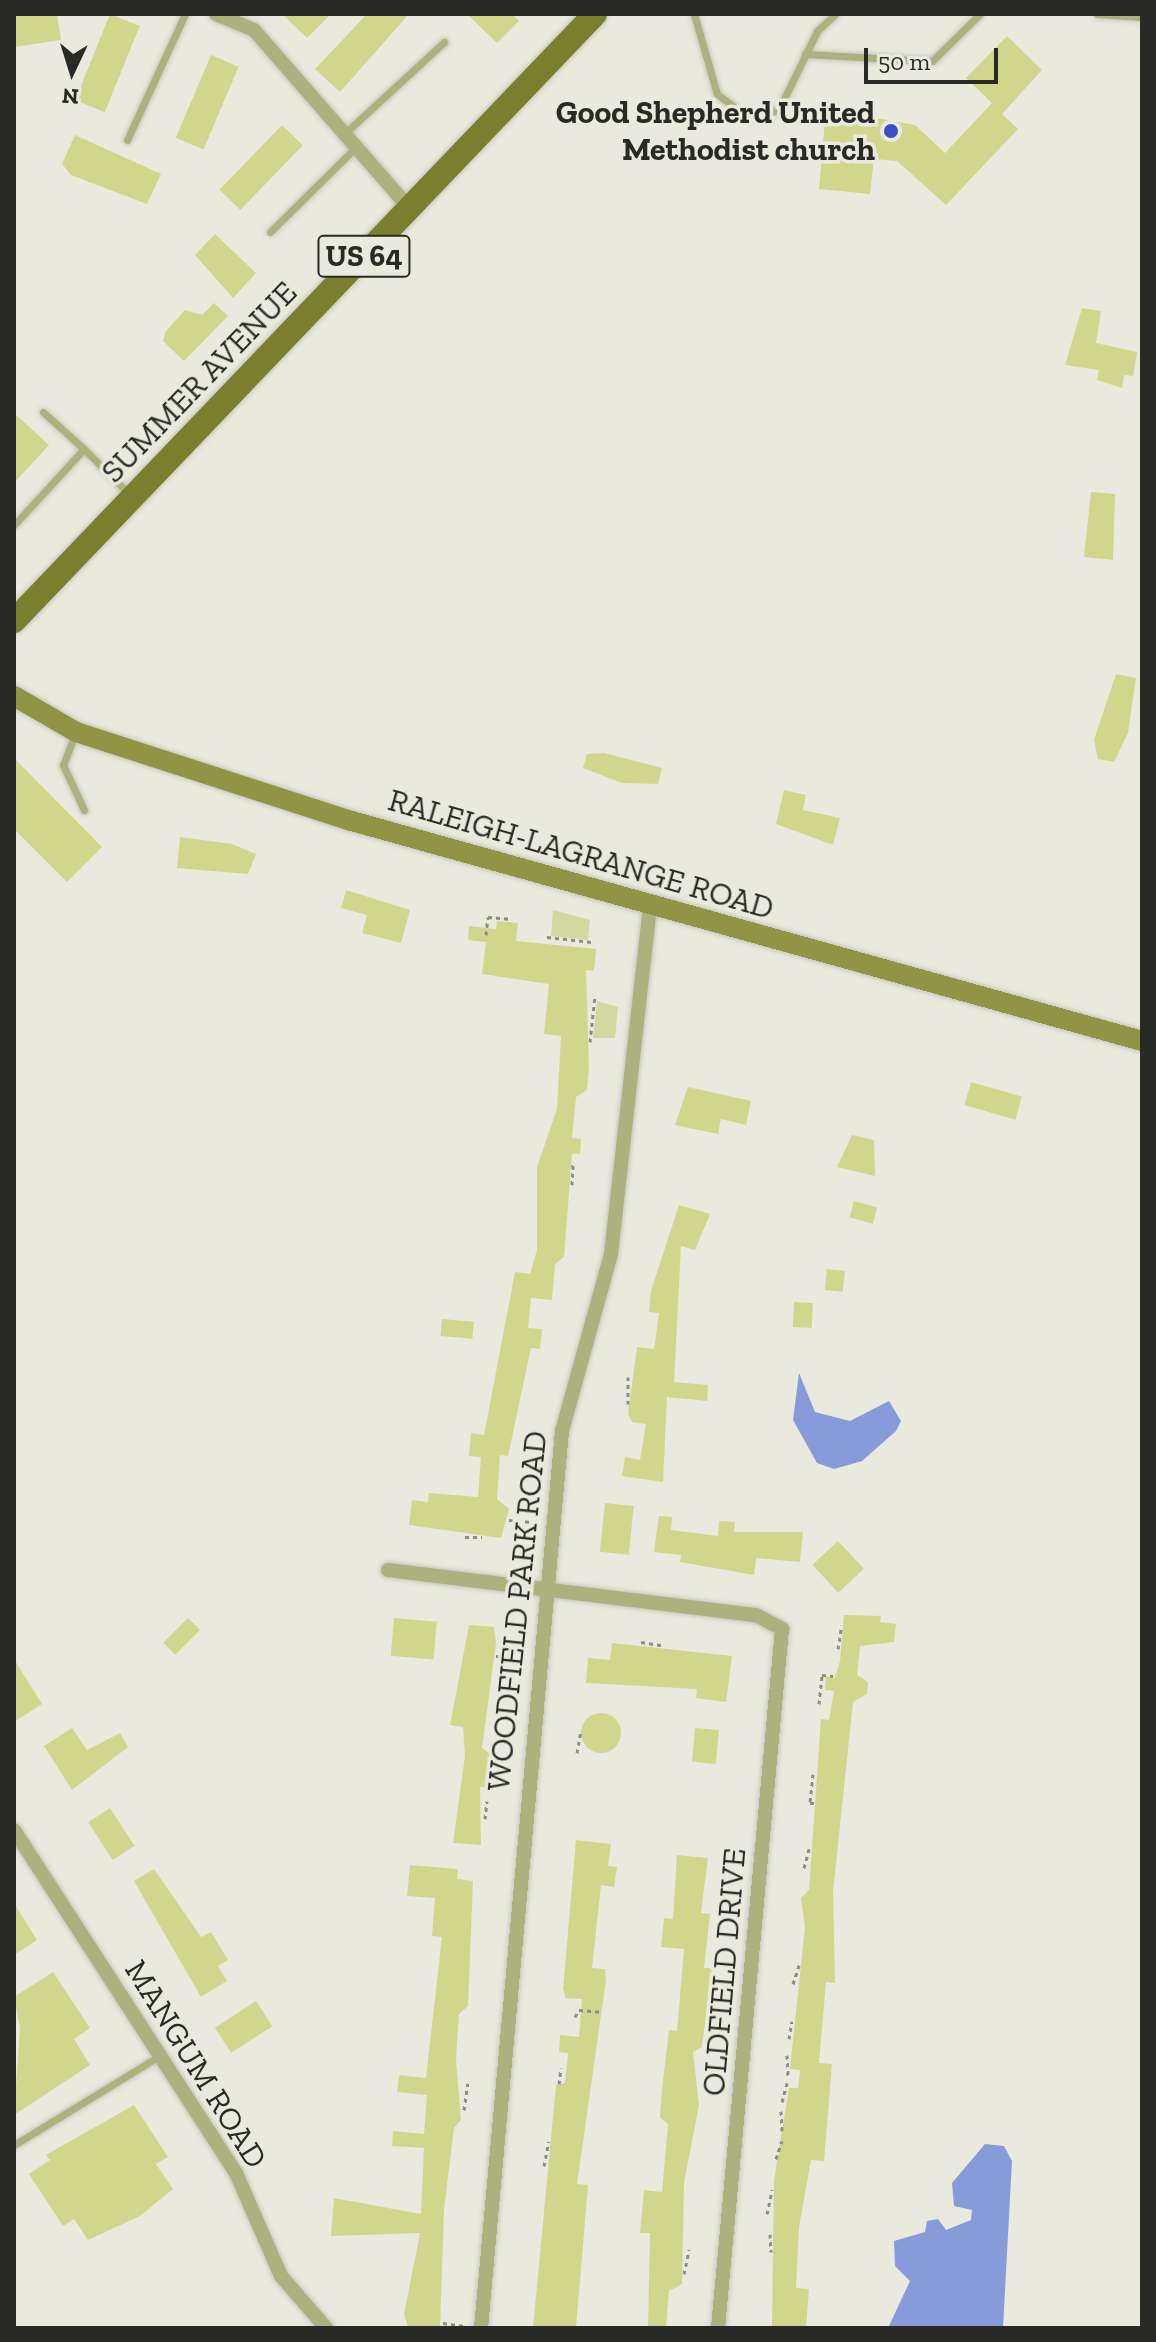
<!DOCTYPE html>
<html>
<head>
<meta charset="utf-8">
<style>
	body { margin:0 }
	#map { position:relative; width:1156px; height:2342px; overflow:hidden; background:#e9eadd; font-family:"Zilla Slab",serif }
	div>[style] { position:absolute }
	.green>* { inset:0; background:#d2d8a0 }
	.water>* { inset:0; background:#879bda }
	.building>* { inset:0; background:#d0d78d; transform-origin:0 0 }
	.round { border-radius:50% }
	.path>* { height:3px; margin-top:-1.5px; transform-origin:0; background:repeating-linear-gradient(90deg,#8c8d84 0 4px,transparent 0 8px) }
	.roads { filter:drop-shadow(0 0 2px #c6c7bc) drop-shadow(0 0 2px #c6c7bc) }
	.lane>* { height:7px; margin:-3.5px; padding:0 3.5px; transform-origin:3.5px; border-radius:3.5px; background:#acb17e }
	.street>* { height:14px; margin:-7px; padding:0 7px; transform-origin:7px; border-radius:7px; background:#acb17e }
	.secondary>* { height:20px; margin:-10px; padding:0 10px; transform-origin:10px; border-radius:10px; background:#8f9544 }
	.primary>* { height:24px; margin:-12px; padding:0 12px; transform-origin:12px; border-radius:12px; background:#7a7f2d }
	.dots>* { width:22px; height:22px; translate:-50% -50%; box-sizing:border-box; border:4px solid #e9eadd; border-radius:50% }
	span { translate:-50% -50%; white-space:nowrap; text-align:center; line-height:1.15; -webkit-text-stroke:7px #e9eadd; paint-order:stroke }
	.shield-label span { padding:2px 6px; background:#e9eadd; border:2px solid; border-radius:6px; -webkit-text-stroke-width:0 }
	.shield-label { font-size:30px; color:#292a25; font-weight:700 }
	.poi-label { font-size:32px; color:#292a25; font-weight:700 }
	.right { translate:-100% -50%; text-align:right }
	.street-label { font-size:32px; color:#292a25 }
	.frame { position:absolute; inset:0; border:16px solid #292a25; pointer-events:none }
	.north { position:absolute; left:32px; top:32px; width:80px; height:80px; -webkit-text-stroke:6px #e9eadd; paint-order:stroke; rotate:184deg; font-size:22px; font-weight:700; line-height:32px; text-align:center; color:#292a25 }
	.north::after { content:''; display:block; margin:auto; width:28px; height:36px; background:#292a25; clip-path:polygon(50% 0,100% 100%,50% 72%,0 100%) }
	.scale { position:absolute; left:864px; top:48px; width:134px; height:36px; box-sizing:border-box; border:4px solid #292a25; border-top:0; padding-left:10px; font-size:24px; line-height:28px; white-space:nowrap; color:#292a25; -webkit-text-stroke:6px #e9eadd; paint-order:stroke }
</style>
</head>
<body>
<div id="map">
	<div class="green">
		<div style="clip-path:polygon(553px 910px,590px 920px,588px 940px,551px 936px)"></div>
		<div style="clip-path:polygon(597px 1001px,618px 1007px,615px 1038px,593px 1038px)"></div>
	</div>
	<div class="water">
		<div style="clip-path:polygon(799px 1373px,815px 1412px,850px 1421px,889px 1401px,901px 1421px,896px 1431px,862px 1461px,834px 1469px,817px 1463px,793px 1420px)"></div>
		<div style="clip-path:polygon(985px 2144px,1004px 2146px,1012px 2161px,1003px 2328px,888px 2328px,910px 2281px,895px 2266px,894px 2241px,925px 2232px,927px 2221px,938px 2219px,946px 2230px,971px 2220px,972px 2210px,954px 2206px,952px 2183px)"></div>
	</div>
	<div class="building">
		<div style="clip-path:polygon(14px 14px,57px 14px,61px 40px,14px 47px)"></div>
		<div style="left:110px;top:14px;width:32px;height:93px;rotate:22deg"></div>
		<div style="clip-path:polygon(282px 14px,331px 14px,307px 38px)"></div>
		<div style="clip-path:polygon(367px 14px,409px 14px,340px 92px,315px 69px)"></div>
		<div style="clip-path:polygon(467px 14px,512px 14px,519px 21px,497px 43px)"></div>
		<div style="clip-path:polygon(1007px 36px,1042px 70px,1002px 114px,1018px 129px,946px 205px,897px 161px,874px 159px,870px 194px,819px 189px,826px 109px,915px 125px,945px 153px,992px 103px,966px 78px)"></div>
		<div style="left:211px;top:55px;width:30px;height:90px;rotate:23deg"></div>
		<div style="left:282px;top:125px;width:29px;height:90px;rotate:44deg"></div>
		<div style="clip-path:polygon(75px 135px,161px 174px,147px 204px,71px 175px,62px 164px)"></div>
		<div style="clip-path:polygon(215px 234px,256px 273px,233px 298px,195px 255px)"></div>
		<div style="clip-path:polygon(214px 303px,228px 316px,184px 361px,163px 341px,166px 331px,185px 310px,202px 315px)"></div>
		<div style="clip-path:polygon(1082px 308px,1101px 311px,1096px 343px,1137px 352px,1133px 376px,1124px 375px,1122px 388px,1097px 380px,1099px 370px,1065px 365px)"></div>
		<div style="clip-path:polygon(14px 413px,49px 445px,14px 483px)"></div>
		<div style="clip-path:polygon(1091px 492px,1115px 494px,1113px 560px,1084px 557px)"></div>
		<div style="clip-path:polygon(1116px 674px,1136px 678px,1128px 733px,1114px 762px,1098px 759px,1094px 740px)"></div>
		<div style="clip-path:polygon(604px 753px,662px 768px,658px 784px,622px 783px,583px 768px,587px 754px)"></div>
		<div style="clip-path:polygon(14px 758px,102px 847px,67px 882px,14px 829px)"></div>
		<div style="clip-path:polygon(784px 790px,806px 795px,803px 810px,840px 818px,833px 845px,776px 824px)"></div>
		<div style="clip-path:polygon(180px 837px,232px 844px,256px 854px,248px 874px,177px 868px)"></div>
		<div style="clip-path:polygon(346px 890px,410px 910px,401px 943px,362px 933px,367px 915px,341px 908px)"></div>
		<div style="clip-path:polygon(497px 921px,518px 923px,516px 941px,596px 949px,594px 971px,586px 970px,589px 1068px,587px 1090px,576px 1097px,572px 1138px,581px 1139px,580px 1154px,572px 1154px,564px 1257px,555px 1264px,552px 1300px,531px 1298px,528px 1328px,542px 1329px,540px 1349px,531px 1348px,508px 1456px,500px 1455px,497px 1499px,509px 1509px,501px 1538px,409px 1525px,412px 1500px,428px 1502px,429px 1493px,478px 1497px,481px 1457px,469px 1456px,471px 1433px,484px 1435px,515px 1272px,530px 1274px,537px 1250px,537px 1167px,557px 1109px,561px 1036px,544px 1034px,549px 984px,482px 974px,486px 942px,468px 940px,469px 926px,496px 929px)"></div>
		<div style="left:971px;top:1082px;width:53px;height:24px;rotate:16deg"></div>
		<div style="clip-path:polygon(688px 1087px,751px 1101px,746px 1125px,721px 1119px,718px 1134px,675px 1125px)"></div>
		<div style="clip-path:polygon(852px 1135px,874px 1140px,875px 1176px,837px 1167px)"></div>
		<div style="left:854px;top:1201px;width:24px;height:17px;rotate:15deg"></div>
		<div style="clip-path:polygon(679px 1205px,710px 1214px,695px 1250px,681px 1246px,674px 1382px,708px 1385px,707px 1401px,667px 1397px,663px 1482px,622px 1476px,625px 1457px,640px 1460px,646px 1424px,632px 1422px,628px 1414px,637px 1347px,654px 1349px,659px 1313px,649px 1312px,651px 1291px)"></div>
		<div style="left:827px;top:1269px;width:18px;height:21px;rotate:6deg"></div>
		<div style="left:794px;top:1302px;width:19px;height:25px;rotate:3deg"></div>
		<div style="left:442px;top:1319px;width:32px;height:17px;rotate:5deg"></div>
		<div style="left:605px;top:1503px;width:29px;height:49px;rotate:6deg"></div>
		<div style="clip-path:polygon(659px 1516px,672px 1517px,671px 1530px,718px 1536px,719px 1521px,735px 1522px,734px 1532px,803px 1532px,800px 1562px,756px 1558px,754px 1575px,680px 1562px,681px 1555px,654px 1552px)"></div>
		<div style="left:838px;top:1541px;width:38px;height:35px;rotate:47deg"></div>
		<div style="clip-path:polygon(844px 1615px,881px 1616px,880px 1622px,896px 1624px,894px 1642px,860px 1646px,857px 1675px,868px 1682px,867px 1694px,853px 1702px,833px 1892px,835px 1983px,826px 1982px,819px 2063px,832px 2064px,824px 2161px,811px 2160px,799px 2227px,796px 2288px,809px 2289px,806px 2328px,772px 2327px,774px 2180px,789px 2088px,798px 2088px,800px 2070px,790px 2069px,805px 1927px,801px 1898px,809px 1890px,821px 1719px,829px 1720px,834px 1691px,825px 1690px,826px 1676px,835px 1678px,840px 1661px)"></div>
		<div style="left:188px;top:1618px;width:17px;height:35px;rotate:45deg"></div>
		<div style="left:394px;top:1618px;width:43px;height:38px;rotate:5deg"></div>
		<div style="clip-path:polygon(469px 1625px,494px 1627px,496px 1643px,482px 1748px,493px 1756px,490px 1788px,480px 1787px,481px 1845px,453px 1843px,465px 1756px,463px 1727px,450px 1725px)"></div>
		<div style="clip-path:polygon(612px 1643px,732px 1656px,726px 1702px,696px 1698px,697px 1689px,586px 1683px,588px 1658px,610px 1660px)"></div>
		<div style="clip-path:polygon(14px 1659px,42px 1704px,14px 1722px)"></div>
		<div class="round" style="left:581px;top:1713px;width:40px;height:40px"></div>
		<div style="clip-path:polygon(72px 1728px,87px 1750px,120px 1733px,128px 1747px,72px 1790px,44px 1746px)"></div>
		<div style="left:695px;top:1728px;width:24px;height:34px;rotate:5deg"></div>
		<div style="left:110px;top:1808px;width:45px;height:26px;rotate:57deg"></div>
		<div style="clip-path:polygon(576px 1840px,611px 1844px,608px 1866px,617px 1867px,614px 1887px,601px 1885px,592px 1968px,605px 1969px,606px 1980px,577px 2184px,588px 2185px,576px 2328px,533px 2328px,556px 2085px,565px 2083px,568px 2053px,559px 2052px,560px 2035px,579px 2037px,582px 1999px,566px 1998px,563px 1989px)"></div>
		<div style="clip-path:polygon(677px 1855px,708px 1858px,701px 1913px,710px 1914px,704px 1968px,712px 1968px,702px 2047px,693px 2052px,699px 2105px,684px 2183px,682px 2284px,669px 2291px,666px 2328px,648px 2328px,650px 2233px,640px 2233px,644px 2190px,662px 2192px,668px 2124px,660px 2118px,662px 2090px,669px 2030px,677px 2031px,684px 1949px,661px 1947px,664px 1918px,673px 1919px)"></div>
		<div style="clip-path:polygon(410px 1865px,458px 1869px,457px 1879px,473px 1881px,468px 2006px,459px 2014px,456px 2059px,461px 2120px,454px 2128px,444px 2210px,440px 2328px,408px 2328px,404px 2314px,420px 2233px,331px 2236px,334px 2198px,421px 2214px,424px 2148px,392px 2146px,393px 2131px,424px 2134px,427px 2095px,397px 2092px,399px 2075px,426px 2078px,442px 1937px,432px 1936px,435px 1898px,407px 1896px)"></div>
		<div style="clip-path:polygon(154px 1869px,201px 1937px,211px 1932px,228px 1960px,218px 1966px,227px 1981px,201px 1997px,134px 1881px)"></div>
		<div style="clip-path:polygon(14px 1903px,37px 1940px,14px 1955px)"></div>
		<div style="clip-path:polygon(53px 1972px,90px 2028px,74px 2039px,90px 2065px,14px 2115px,20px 2028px,14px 1997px)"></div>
		<div style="left:256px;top:2001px;width:30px;height:49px;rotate:57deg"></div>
		<div style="clip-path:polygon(134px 2105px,168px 2157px,156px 2164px,173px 2189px,140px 2216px,88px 2240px,74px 2219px,63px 2226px,29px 2174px,50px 2160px,46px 2155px)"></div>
	</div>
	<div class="path">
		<div style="left:486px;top:935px;width:18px;rotate:-84deg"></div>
		<div style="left:488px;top:917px;width:21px;rotate:5deg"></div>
		<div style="left:547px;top:937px;width:45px;rotate:6.3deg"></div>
		<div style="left:590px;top:1042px;width:46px;rotate:-83.8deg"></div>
		<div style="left:572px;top:1185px;width:21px;rotate:-87deg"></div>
		<div style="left:628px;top:1377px;width:27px;rotate:90deg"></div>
		<div style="left:509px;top:1520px;width:25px;rotate:5deg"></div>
		<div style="left:465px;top:1537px;width:17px"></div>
		<div style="left:641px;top:1642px;width:24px;rotate:9deg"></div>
		<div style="left:838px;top:1649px;width:24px;rotate:-81deg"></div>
		<div style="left:496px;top:1656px;width:25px;rotate:5deg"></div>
		<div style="left:819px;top:1704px;width:29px;rotate:-84deg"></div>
		<div style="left:822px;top:1675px;width:11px;rotate:5deg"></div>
		<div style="left:577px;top:1753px;width:22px;rotate:-80deg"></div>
		<div style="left:813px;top:1774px;width:29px;rotate:96deg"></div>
		<div style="left:810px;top:1803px;width:6px"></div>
		<div style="left:485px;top:1819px;width:18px;rotate:-84deg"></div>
		<div style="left:804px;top:1868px;width:20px;rotate:-75deg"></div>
		<div style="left:793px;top:1984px;width:20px;rotate:-72deg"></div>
		<div style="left:575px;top:2017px;width:8px;rotate:-60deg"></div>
		<div style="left:579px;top:2010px;width:21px;rotate:5deg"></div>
		<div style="left:789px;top:2039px;width:18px;rotate:-81deg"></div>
		<div style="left:787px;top:2055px;width:21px;rotate:87deg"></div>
		<div style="left:559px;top:2084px;width:16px;rotate:-83deg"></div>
		<div style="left:782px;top:2102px;width:20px;rotate:-75deg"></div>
		<div style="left:464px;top:2110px;width:27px;rotate:-82deg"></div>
		<div style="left:781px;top:2111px;width:20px;rotate:87deg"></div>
		<div style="left:776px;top:2159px;width:19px;rotate:-72deg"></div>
		<div style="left:544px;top:2166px;width:25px;rotate:-79deg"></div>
		<div style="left:767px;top:2214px;width:25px;rotate:-78deg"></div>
		<div style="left:770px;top:2234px;width:18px;rotate:87deg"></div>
		<div style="left:684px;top:2274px;width:25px;rotate:-78deg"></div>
		<div style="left:443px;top:2323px;width:21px;rotate:8deg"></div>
	</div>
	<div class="roads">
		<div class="lane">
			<div style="left:694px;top:14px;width:83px;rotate:74deg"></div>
			<div style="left:717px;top:94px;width:38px;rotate:37deg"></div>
			<div style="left:747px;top:117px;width:15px;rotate:4deg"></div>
			<div style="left:762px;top:118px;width:21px;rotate:-31deg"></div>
			<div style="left:780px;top:107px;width:85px;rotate:-64deg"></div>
			<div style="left:817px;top:31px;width:25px;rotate:-43deg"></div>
			<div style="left:1097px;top:14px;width:45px;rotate:3.8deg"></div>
			<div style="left:805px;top:54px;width:127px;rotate:3.2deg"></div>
			<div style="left:932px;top:61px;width:67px;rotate:-44.4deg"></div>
			<div style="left:344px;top:134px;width:136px;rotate:-42.6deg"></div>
			<div style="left:127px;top:140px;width:139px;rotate:-65.3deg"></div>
			<div style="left:270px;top:232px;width:121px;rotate:-44.7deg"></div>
			<div style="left:43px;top:412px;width:55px;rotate:42.1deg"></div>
			<div style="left:14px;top:525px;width:103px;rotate:-47.4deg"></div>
			<div style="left:84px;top:449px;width:62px;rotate:45deg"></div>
			<div style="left:75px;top:734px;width:33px;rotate:111deg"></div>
			<div style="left:63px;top:765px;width:50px;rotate:65deg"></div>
			<div style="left:14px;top:2145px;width:172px;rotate:-31.5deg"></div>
		</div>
		<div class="street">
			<div style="left:216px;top:14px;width:41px;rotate:22.8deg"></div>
			<div style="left:254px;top:30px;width:237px;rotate:48.9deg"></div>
			<div style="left:388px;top:1570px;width:371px;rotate:7deg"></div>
			<div style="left:756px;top:1615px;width:30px;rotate:28deg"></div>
			<div style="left:782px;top:1629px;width:702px;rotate:95.23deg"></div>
			<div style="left:14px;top:1830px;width:409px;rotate:57.1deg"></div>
			<div style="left:236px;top:2173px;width:112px;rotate:66.4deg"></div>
			<div style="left:281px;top:2276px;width:69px;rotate:49.1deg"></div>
			<div style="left:481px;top:2328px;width:901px;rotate:-84.84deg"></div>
			<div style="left:562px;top:1431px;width:184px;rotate:-74.5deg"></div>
			<div style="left:611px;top:1254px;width:350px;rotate:-83.6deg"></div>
		</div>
		<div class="secondary">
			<div style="left:14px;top:696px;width:72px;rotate:30.1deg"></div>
			<div style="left:76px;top:732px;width:286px;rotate:17.9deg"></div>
			<div style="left:348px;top:820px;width:824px;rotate:15.55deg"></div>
		</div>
		<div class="primary">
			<div style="left:14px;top:621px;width:840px;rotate:-46.25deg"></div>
		</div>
	</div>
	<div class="dots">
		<div style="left:891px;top:131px;background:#394fc1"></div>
	</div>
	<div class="shield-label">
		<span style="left:364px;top:256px">US 64</span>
	</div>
	<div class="poi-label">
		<span class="right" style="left:875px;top:131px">Good Shepherd United<br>Methodist church</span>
	</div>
	<div class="street-label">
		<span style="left:199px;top:382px;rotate:-46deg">SUMMER AVENUE</span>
		<span style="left:581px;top:854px;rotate:16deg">RALEIGH-LAGRANGE ROAD</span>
		<span style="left:517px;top:1611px;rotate:-84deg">WOODFIELD PARK ROAD</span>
		<span style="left:724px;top:1972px;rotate:-85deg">OLDFIELD DRIVE</span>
		<span style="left:196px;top:2064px;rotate:58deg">MANGUM ROAD</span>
	</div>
	<div class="frame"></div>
	<div class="north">N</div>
	<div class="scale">50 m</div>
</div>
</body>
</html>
